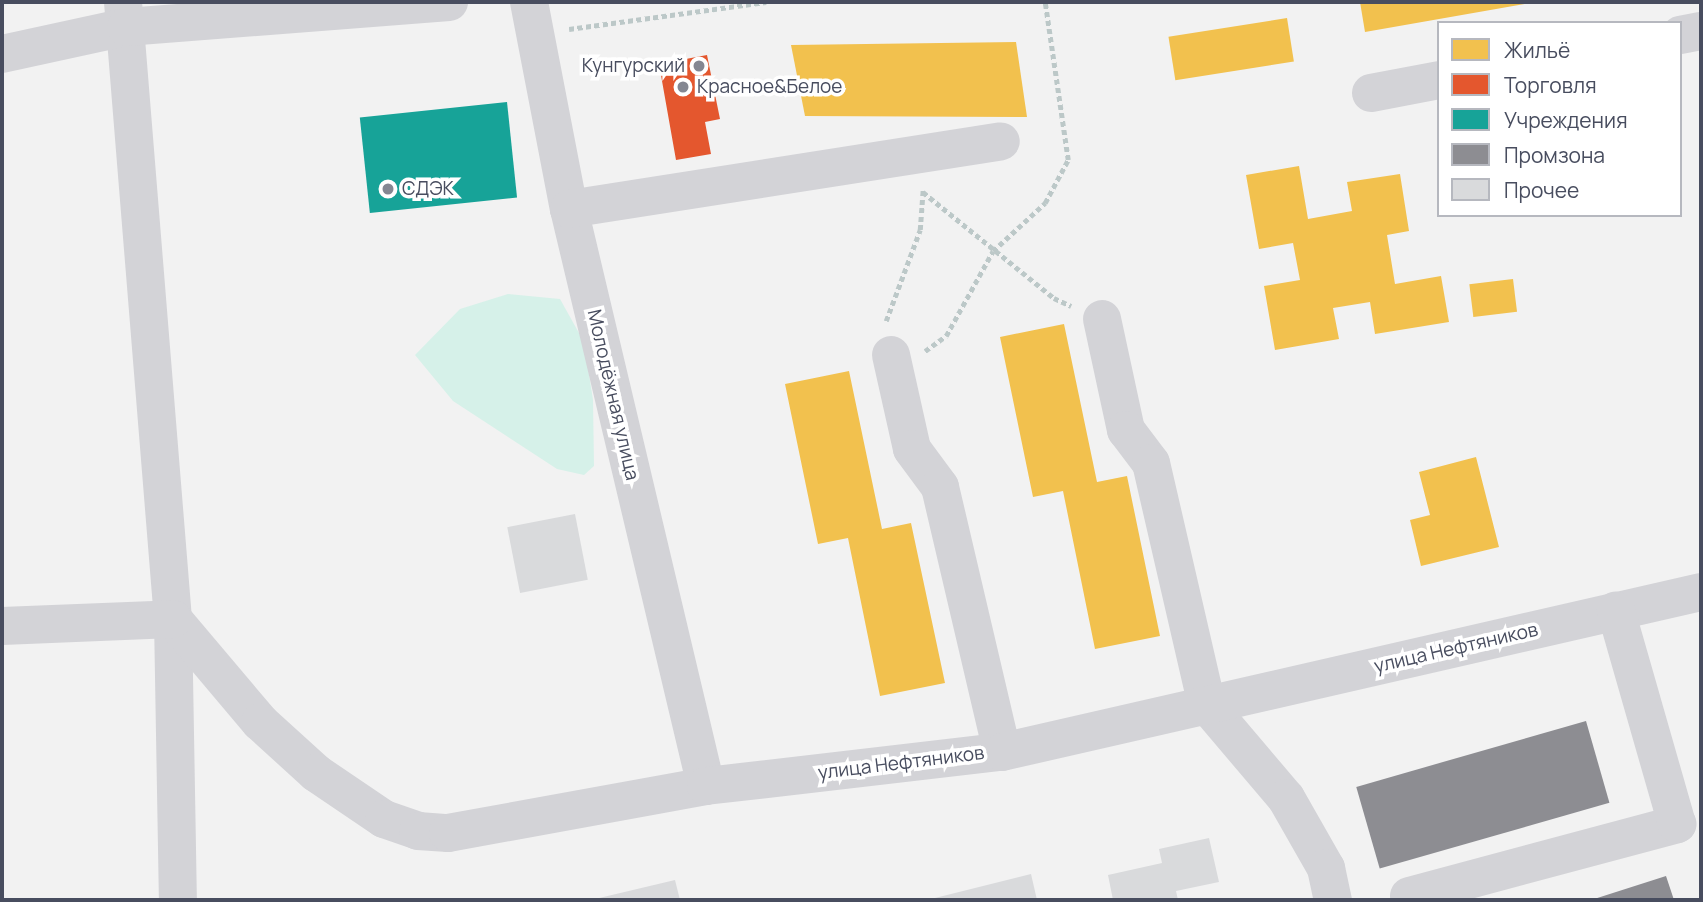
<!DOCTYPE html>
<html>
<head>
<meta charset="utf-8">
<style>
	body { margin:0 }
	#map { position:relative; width:1703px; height:902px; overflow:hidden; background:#f2f2f2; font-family:Manrope,sans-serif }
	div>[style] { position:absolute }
	.green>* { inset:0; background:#d6f1e9 }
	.homes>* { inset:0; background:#f2c14e; transform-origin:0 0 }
	.shops>* { inset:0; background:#e4572e }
	.public>* { inset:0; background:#17a398; transform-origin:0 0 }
	.industry>* { inset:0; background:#8d8d92; transform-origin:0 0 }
	.building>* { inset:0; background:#d9dadc; transform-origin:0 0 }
	.path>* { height:4.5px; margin-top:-2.25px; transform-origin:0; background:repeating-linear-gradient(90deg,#bcc8c8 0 5px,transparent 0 8.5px) }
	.minor>* { height:38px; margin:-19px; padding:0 19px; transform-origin:19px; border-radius:19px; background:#d3d3d7 }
	.dots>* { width:19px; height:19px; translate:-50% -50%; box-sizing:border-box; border:4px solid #fff; border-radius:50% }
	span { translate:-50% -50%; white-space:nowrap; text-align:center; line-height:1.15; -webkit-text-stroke:7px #fff; paint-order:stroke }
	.poi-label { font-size:19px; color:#484d5f }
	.right { translate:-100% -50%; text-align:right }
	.left { translate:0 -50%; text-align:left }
	.street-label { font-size:19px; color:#484d5f }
	.frame { position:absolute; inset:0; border:4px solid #484d5f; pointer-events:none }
	.legend { position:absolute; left:1437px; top:21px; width:245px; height:196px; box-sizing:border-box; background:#fff; border:2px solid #b6b8bf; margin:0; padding:9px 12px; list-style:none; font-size:21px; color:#484d5f }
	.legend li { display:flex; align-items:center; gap:14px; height:35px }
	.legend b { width:35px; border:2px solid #b6b8bf }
</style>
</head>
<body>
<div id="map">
	<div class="green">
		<div style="clip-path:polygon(508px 294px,560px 299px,584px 342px,593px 400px,594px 466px,584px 475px,557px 469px,453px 401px,415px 355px,460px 309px)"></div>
	</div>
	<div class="homes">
		<div style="clip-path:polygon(1360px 2px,1530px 2px,1530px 3px,1365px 32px)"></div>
		<div style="left:1287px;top:18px;width:44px;height:120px;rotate:81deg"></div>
		<div style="clip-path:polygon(1016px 42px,1027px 117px,805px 116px,791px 45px)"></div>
		<div style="clip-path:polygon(1299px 166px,1308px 219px,1352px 211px,1347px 182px,1400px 174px,1409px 231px,1387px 235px,1395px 284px,1441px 276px,1449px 322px,1375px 334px,1370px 302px,1333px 308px,1339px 339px,1275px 350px,1264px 286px,1300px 280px,1293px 243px,1259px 249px,1246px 175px)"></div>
		<div style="left:1513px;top:279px;width:33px;height:44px;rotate:83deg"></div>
		<div style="clip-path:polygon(1064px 324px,1097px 482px,1127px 476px,1160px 636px,1095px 649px,1063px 491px,1033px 497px,1000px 337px)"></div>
		<div style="clip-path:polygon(849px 371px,882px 529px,911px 523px,945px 683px,880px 696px,848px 538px,818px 544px,785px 384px)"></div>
		<div style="clip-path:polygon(1476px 457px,1499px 547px,1421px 566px,1410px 520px,1430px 515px,1419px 472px)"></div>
	</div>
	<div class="shops">
		<div style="clip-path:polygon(707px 55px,720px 119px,705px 122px,711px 154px,676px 160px,659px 64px)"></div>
	</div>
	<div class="public">
		<div style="left:507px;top:102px;width:96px;height:148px;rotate:84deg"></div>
	</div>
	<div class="industry">
		<div style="left:1586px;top:721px;width:85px;height:239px;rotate:74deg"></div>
		<div style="clip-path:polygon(1666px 876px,1674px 900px,1591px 900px)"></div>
	</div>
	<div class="building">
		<div style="left:575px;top:514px;width:67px;height:69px;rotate:79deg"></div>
		<div style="clip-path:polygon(1209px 838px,1219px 882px,1176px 891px,1178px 900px,1113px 900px,1108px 875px,1162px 863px,1159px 849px)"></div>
		<div style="clip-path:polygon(1031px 874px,1037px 900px,931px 900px,931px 899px)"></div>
		<div style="clip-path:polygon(675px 880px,680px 900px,595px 900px,595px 899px)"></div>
	</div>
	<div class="path">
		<div style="left:569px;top:29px;width:199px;rotate:-7.8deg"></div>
		<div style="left:923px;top:192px;width:169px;rotate:39deg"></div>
		<div style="left:1054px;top:298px;width:19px;rotate:25deg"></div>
		<div style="left:886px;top:321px;width:97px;rotate:-69.5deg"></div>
		<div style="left:920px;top:230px;width:41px;rotate:-85.8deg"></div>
		<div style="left:925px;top:351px;width:26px;rotate:-36deg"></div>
		<div style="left:946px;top:336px;width:97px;rotate:-61.1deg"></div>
		<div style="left:993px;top:251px;width:71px;rotate:-42.7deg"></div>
		<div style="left:1045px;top:203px;width:49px;rotate:-61.9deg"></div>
		<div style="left:1068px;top:160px;width:160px;rotate:-98.3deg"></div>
	</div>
	<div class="minor">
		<div style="left:123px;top:2px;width:619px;rotate:85.37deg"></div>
		<div style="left:173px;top:619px;width:281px;rotate:89deg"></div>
		<div style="left:529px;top:2px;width:211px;rotate:79.1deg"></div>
		<div style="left:569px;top:209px;width:593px;rotate:76.64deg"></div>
		<div style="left:1680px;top:35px;width:21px;rotate:-11deg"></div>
		<div style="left:2px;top:54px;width:127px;rotate:-12.3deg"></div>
		<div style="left:126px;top:27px;width:324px;rotate:-4.4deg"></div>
		<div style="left:1371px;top:93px;width:69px;rotate:-10.8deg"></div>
		<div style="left:569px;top:209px;width:437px;rotate:-8.9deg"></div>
		<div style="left:1102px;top:319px;width:114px;rotate:77.8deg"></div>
		<div style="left:1126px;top:430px;width:41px;rotate:52.9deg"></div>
		<div style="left:1151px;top:463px;width:248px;rotate:77deg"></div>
		<div style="left:1207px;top:705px;width:122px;rotate:49.7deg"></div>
		<div style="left:1286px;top:798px;width:81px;rotate:60.3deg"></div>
		<div style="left:1326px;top:868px;width:33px;rotate:78deg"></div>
		<div style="left:891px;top:355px;width:96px;rotate:77.4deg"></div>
		<div style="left:912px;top:449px;width:47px;rotate:53.6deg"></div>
		<div style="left:940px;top:487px;width:272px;rotate:76.8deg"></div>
		<div style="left:173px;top:619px;width:135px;rotate:49.8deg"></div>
		<div style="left:260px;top:722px;width:76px;rotate:42.3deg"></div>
		<div style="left:316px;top:773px;width:82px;rotate:34.1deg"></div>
		<div style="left:384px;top:819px;width:36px;rotate:19deg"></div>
		<div style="left:418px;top:831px;width:30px;rotate:4deg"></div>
		<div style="left:448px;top:833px;width:262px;rotate:-10.3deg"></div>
		<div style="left:706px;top:786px;width:298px;rotate:-6.6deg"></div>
		<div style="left:1002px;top:752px;width:717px;rotate:-12.89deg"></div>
		<div style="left:2px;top:626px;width:171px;rotate:-2.3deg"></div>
		<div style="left:1409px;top:896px;width:278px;rotate:-15deg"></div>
		<div style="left:1677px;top:824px;width:222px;rotate:-106deg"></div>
	</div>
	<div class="dots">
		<div style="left:699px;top:66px;background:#848792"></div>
		<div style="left:683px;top:87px;background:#848792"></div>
		<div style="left:388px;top:189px;background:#848792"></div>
	</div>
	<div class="poi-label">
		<span class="right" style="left:685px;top:66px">Кунгурский</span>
		<span class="left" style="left:697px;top:87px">Красное&amp;Белое</span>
		<span class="left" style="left:402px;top:189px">СДЭК</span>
	</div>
	<div class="street-label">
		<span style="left:613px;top:395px;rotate:77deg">Молодёжная улица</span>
		<span style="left:1456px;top:648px;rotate:-13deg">улица Нефтяников</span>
		<span style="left:901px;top:763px;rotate:-7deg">улица Нефтяников</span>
	</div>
	<div class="frame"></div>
	<ul class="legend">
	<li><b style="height:19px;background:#f2c14e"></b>Жильё</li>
	<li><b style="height:19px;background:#e4572e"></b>Торговля</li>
	<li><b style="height:19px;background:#17a398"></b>Учреждения</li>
	<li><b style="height:19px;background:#8d8d92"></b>Промзона</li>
	<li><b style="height:19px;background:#d9dadc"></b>Прочее</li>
	</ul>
</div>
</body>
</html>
